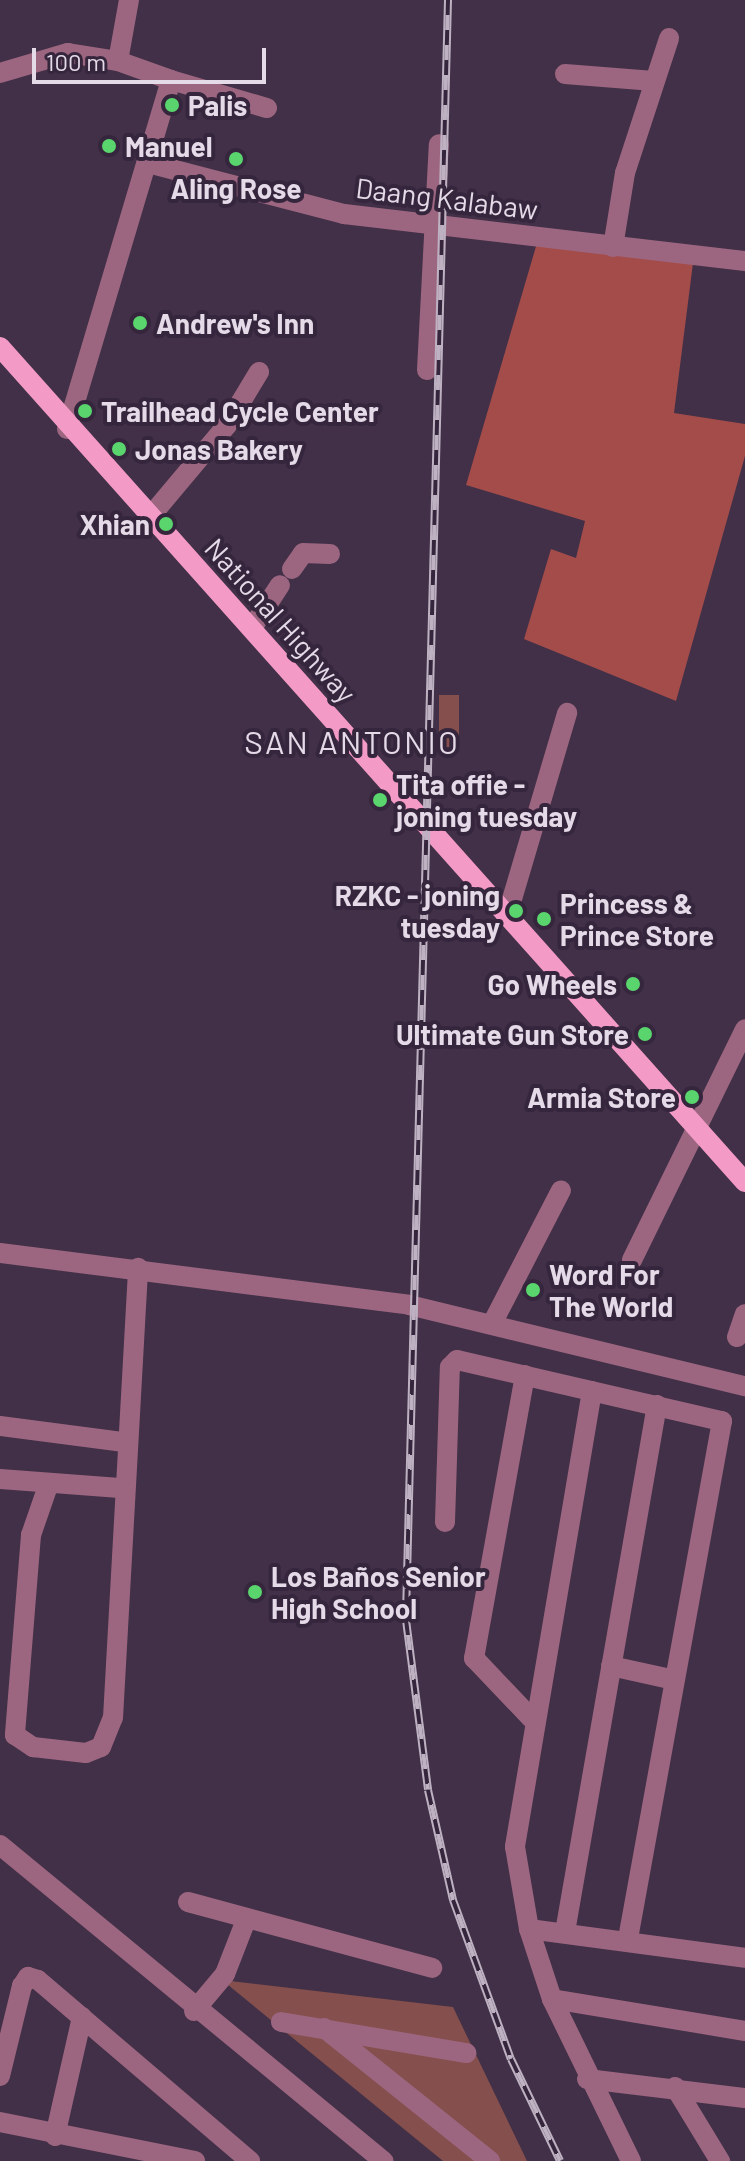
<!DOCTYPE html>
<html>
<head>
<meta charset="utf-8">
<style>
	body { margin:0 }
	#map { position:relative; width:745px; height:2161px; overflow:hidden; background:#413047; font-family:Barlow,sans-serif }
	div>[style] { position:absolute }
	.green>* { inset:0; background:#844f4c; transform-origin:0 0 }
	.forest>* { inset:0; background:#a34c4a }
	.minor>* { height:20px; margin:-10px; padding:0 10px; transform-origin:10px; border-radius:10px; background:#9d6680 }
	.major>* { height:20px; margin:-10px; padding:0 10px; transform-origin:10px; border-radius:10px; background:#f49ac6 }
	.rail>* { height:8px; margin-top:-4px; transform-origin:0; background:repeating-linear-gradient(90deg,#36263d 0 15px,#bdb1c2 0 30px); box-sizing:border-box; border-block:2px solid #bdb1c2 }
	.dots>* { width:22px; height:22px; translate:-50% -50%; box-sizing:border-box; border:4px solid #36263d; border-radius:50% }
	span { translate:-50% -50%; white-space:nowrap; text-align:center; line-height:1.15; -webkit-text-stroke:8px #36263d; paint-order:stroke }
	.poi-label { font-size:28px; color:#e4dae8; font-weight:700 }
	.left { translate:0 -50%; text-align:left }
	.right { translate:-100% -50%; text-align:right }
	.street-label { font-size:28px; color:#e4dae8 }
	.quarter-label { font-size:32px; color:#e4dae8; letter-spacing:2px }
	.scale { position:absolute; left:32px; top:48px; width:234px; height:36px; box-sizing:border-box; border:4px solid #e4dae8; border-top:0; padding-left:10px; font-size:24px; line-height:28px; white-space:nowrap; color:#e4dae8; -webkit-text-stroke:6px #36263d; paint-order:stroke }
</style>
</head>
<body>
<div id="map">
	<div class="green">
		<div style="left:439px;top:695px;width:20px;height:52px"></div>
		<div style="clip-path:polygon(222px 1980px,453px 2007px,527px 2161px,443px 2161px)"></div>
	</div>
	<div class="forest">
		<div style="clip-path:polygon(537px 243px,693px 263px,674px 413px,745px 424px,745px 456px,676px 701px,524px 639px,551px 549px,576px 558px,585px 521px,466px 485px)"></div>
	</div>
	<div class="minor">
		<div style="left:0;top:73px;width:71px;rotate:-16.4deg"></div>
		<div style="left:68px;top:53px;width:51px;rotate:9.1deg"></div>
		<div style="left:565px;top:74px;width:89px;rotate:4.5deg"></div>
		<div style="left:171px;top:80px;width:100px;rotate:16.3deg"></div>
		<div style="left:148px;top:163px;width:203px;rotate:14.6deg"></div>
		<div style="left:344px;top:214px;width:404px;rotate:6.7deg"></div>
		<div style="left:613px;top:247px;width:75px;rotate:-80.8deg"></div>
		<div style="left:625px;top:173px;width:142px;rotate:-71.9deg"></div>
		<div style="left:427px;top:370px;width:226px;rotate:-87deg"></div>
		<div style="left:67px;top:429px;width:364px;rotate:-73.4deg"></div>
		<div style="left:171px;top:80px;width:56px;rotate:-160.3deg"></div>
		<div style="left:118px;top:61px;width:62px;rotate:-79.8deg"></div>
		<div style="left:149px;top:518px;width:121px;rotate:-50deg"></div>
		<div style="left:227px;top:425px;width:62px;rotate:-58.9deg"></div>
		<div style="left:292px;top:569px;width:19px;rotate:-55deg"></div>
		<div style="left:303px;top:553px;width:27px;rotate:2deg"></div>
		<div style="left:252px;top:628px;width:51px;rotate:-56.9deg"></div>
		<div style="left:507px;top:916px;width:212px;rotate:-73.5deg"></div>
		<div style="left:0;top:1253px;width:412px;rotate:7.2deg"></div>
		<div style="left:409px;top:1305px;width:346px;rotate:13.6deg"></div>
		<div style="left:632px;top:1260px;width:257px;rotate:-63.9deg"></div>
		<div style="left:493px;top:1322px;width:148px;rotate:-62.7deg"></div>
		<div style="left:737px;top:1337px;width:24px;rotate:-71deg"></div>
		<div style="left:525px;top:1375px;width:288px;rotate:100.2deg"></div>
		<div style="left:474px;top:1658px;width:83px;rotate:46.5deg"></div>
		<div style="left:592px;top:1391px;width:462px;rotate:99.6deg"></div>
		<div style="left:515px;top:1847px;width:83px;rotate:80.3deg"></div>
		<div style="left:529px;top:1929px;width:74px;rotate:71.8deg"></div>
		<div style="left:552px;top:1999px;width:180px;rotate:64deg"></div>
		<div style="left:0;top:1426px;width:125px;rotate:7.4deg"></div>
		<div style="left:0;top:1479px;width:120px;rotate:4.3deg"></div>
		<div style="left:49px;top:1483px;width:55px;rotate:109.1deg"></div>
		<div style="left:31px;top:1535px;width:201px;rotate:94.6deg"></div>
		<div style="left:15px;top:1735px;width:22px;rotate:34deg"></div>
		<div style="left:33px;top:1747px;width:53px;rotate:6.5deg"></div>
		<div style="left:86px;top:1753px;width:16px;rotate:-22deg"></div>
		<div style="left:101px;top:1747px;width:31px;rotate:-68deg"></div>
		<div style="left:113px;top:1718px;width:451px;rotate:-86.8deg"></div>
		<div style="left:445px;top:1522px;width:155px;rotate:-88.2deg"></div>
		<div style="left:450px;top:1367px;width:10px;rotate:-45deg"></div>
		<div style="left:457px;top:1360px;width:272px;rotate:13deg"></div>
		<div style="left:722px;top:1421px;width:526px;rotate:100.29deg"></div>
		<div style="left:611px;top:1666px;width:60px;rotate:12.4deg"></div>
		<div style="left:0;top:1845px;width:497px;rotate:39.5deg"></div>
		<div style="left:188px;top:1902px;width:253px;rotate:15.1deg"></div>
		<div style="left:529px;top:1929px;width:218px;rotate:7.6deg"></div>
		<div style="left:565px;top:1932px;width:535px;rotate:-80.1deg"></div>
		<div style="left:552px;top:1999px;width:196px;rotate:9.4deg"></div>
		<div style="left:194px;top:2011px;width:48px;rotate:-50deg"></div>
		<div style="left:225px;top:1974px;width:58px;rotate:-68.7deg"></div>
		<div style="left:281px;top:2022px;width:188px;rotate:9.5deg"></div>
		<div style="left:324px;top:2028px;width:213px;rotate:38.7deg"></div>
		<div style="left:0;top:2076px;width:93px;rotate:-76.3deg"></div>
		<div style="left:22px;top:1986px;width:11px;rotate:-56deg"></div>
		<div style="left:28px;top:1977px;width:10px;rotate:17deg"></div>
		<div style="left:38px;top:1980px;width:279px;rotate:40.5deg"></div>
		<div style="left:587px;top:2079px;width:159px;rotate:6.9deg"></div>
		<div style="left:675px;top:2087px;width:87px;rotate:58.7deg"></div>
		<div style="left:0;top:2122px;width:199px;rotate:11.3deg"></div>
		<div style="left:55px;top:2136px;width:122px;rotate:-77.2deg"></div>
	</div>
	<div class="major">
		<div style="left:0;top:347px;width:1119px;rotate:48.26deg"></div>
	</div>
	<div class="rail">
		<div style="left:448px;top:0;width:1621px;rotate:91.49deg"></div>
		<div style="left:406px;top:1620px;width:171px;rotate:82.6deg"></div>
		<div style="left:428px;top:1790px;width:113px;rotate:77.2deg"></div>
		<div style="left:453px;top:1900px;width:169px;rotate:70deg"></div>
		<div style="left:511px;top:2059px;width:113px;rotate:64.3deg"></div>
	</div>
	<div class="dots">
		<div style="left:172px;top:105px;background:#5ad56e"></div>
		<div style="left:109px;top:146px;background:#5ad56e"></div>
		<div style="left:236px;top:159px;background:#5ad56e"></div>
		<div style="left:140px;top:323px;background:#5ad56e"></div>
		<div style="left:85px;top:411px;background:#5ad56e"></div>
		<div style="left:119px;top:449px;background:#5ad56e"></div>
		<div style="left:166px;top:524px;background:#5ad56e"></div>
		<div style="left:380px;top:800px;background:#5ad56e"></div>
		<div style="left:516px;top:911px;background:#5ad56e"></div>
		<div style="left:544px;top:919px;background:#5ad56e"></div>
		<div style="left:633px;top:984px;background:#5ad56e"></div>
		<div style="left:645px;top:1034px;background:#5ad56e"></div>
		<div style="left:692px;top:1097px;background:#5ad56e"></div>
		<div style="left:533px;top:1290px;background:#5ad56e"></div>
		<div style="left:255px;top:1592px;background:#5ad56e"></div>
	</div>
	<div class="poi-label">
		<span class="left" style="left:188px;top:105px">Palis</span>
		<span class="left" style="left:125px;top:146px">Manuel</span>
		<span style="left:236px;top:188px">Aling Rose</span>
		<span class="left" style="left:156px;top:323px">Andrew's Inn</span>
		<span class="left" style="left:101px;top:411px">Trailhead Cycle Center</span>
		<span class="left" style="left:135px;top:449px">Jonas Bakery</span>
		<span class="right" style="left:150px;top:524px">Xhian</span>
		<span class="left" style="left:396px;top:800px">Tita offie -<br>joning tuesday</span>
		<span class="right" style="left:500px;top:911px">RZKC - joning<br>tuesday</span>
		<span class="left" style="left:560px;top:919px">Princess &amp;<br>Prince Store</span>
		<span class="right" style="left:617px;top:984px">Go Wheels</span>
		<span class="right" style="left:629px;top:1034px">Ultimate Gun Store</span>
		<span class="right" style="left:676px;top:1097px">Armia Store</span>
		<span class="left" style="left:549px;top:1290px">Word For<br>The World</span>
		<span class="left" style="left:271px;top:1592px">Los Baños Senior<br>High School</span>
	</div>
	<div class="street-label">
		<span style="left:447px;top:198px;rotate:7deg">Daang Kalabaw</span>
		<span style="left:281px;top:620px;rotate:48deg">National Highway</span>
	</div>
	<div class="quarter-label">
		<span style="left:352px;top:741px">SAN ANTONIO</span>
	</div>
	<div class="scale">100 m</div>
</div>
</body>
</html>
